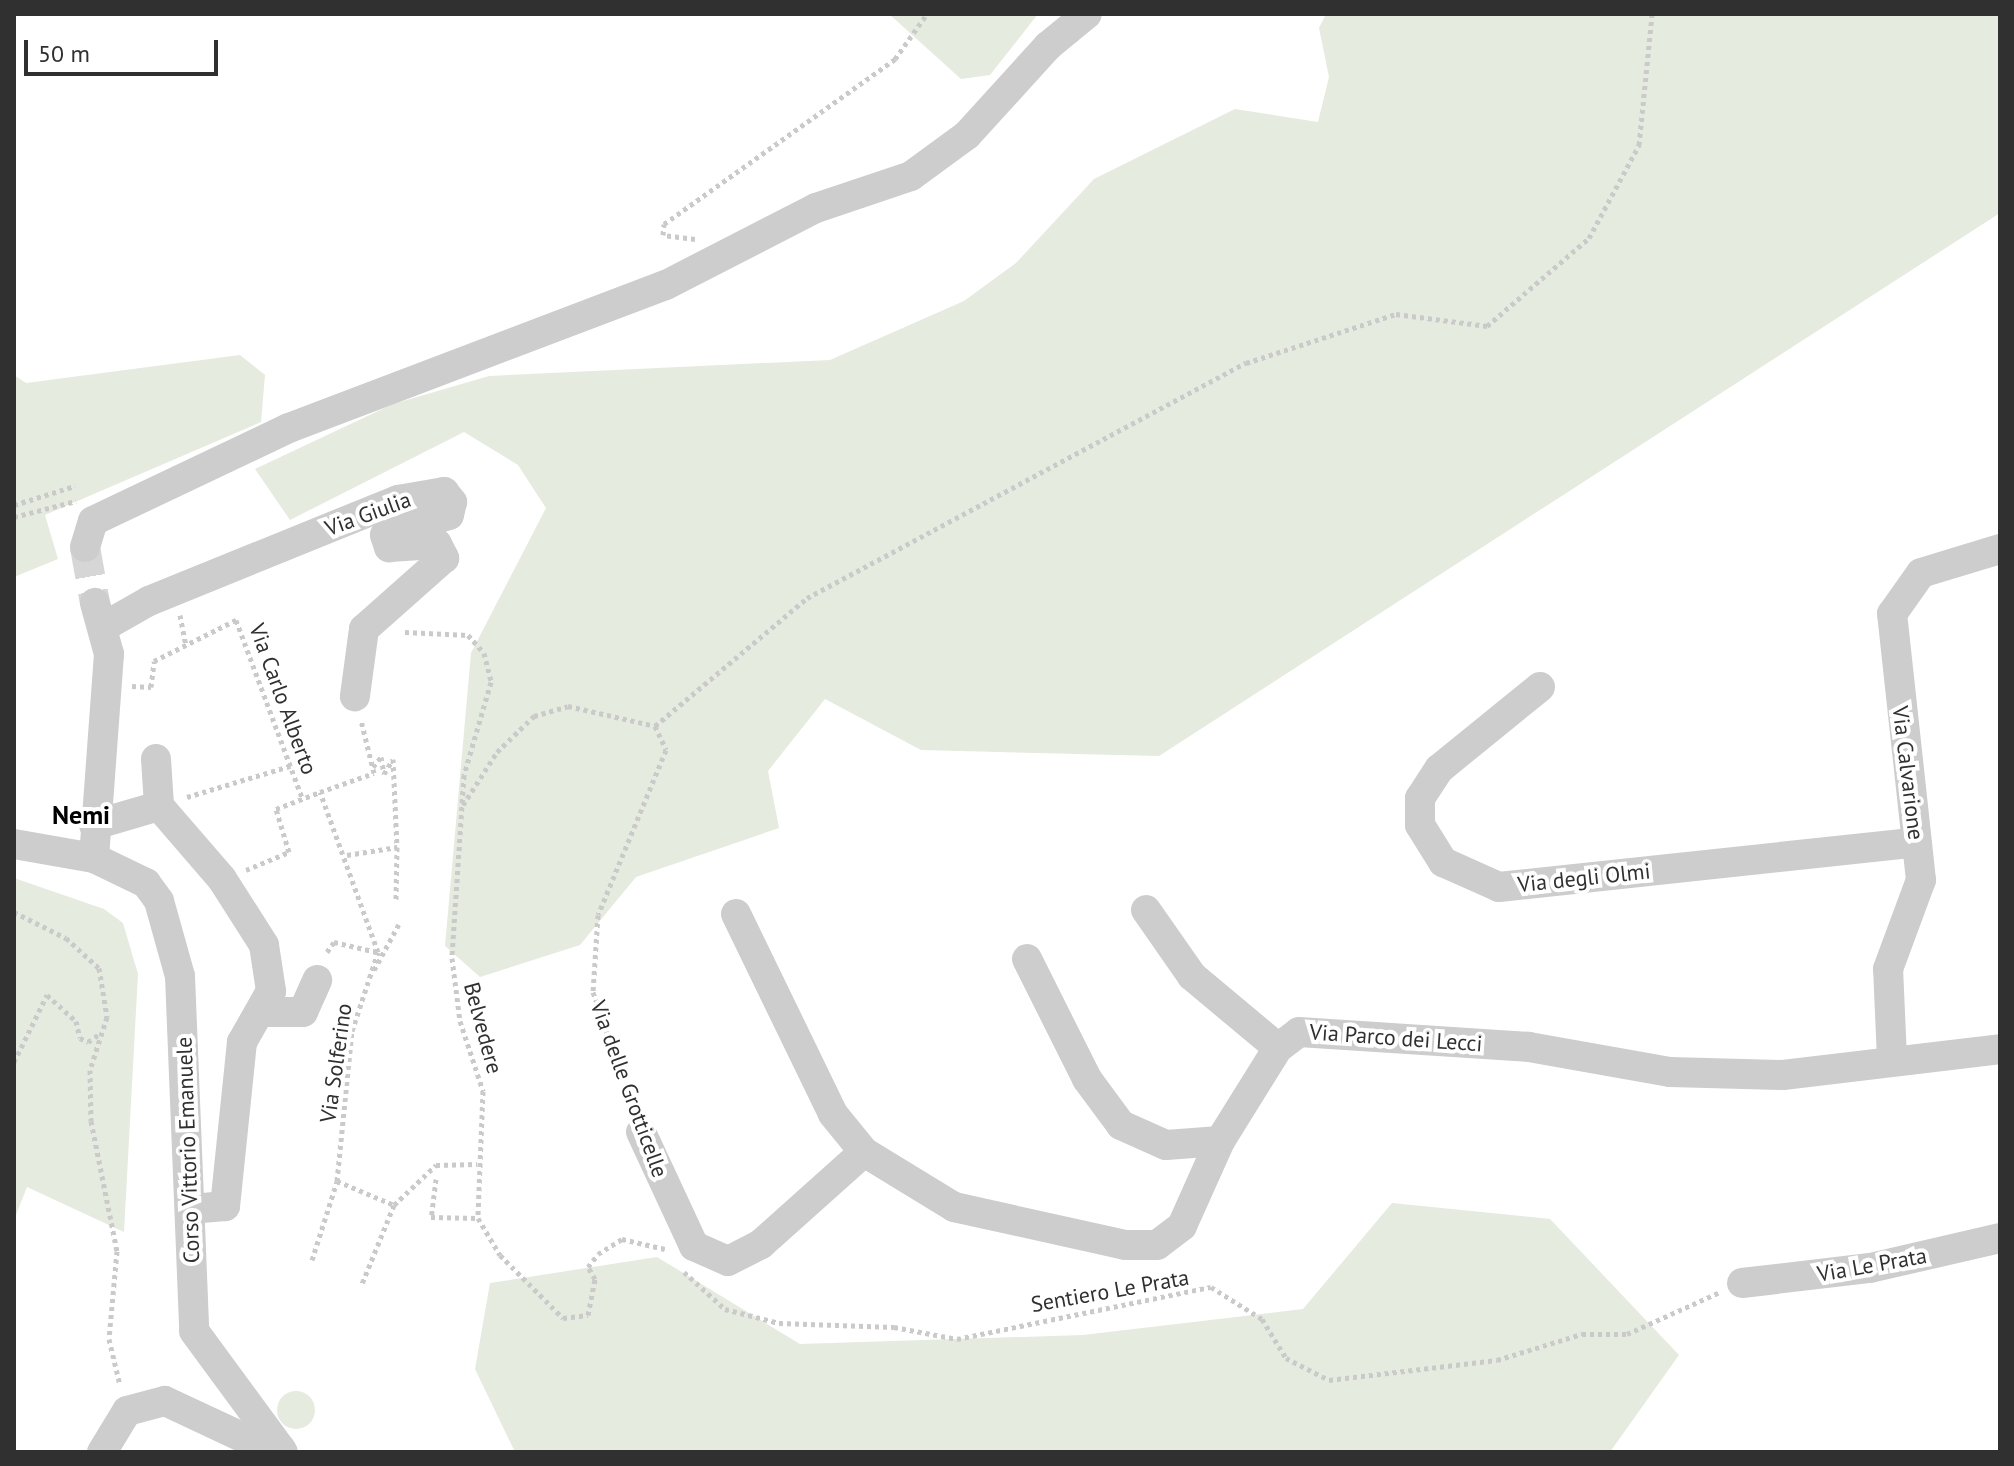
<!DOCTYPE html>
<html>
<head>
<meta charset="utf-8">
<style>
	body { margin:0 }
	#map { position:relative; width:2014px; height:1466px; overflow:hidden; background:#fff; font-family:"PT Sans",sans-serif }
	div>[style] { position:absolute }
	.green>* { inset:0; background:#e5ebdf }
	.round { border-radius:50% }
	.minor-tunnel>* { height:30px; margin-top:-15px; transform-origin:0; background:repeating-linear-gradient(90deg,#d6d6d6 0 30px,transparent 0 45px) }
	.path>* { height:5px; margin-top:-2.5px; transform-origin:0; background:repeating-linear-gradient(90deg,#cacaca 0 4px,transparent 0 8px) }
	.minor>* { height:30px; margin:-15px; padding:0 15px; transform-origin:15px; border-radius:15px; background:#cdcdcd }
	span { translate:-50% -50%; white-space:nowrap; text-align:center; line-height:1.15; -webkit-text-stroke:8px #fff; paint-order:stroke }
	.street-label { font-size:22px; color:#303030 }
	.quarter-label { font-size:26px; color:#000; font-weight:700 }
	.frame { position:absolute; inset:0; border:16px solid #303030; pointer-events:none }
	.scale { position:absolute; left:24px; top:40px; width:194px; height:36px; box-sizing:border-box; border:4px solid #303030; border-top:0; padding-left:10px; font-size:24px; line-height:28px; white-space:nowrap; color:#303030; -webkit-text-stroke:6px #fff; paint-order:stroke }
</style>
</head>
<body>
<div id="map">
	<div class="green">
		<div style="clip-path:polygon(889px 14px,1038px 14px,990px 75px,961px 79px)"></div>
		<div style="clip-path:polygon(1326px 14px,2000px 14px,2000px 213px,1159px 756px,921px 750px,825px 699px,768px 771px,779px 828px,636px 877px,580px 945px,480px 977px,445px 946px,471px 653px,546px 508px,518px 465px,464px 432px,290px 520px,255px 469px,393px 404px,489px 376px,830px 360px,964px 301px,1016px 263px,1094px 179px,1235px 109px,1318px 122px,1329px 77px,1319px 28px)"></div>
		<div style="clip-path:polygon(240px 355px,265px 375px,261px 422px,45px 515px,58px 559px,14px 577px,14px 375px,26px 383px)"></div>
		<div style="clip-path:polygon(14px 878px,104px 909px,123px 923px,138px 974px,124px 1232px,27px 1187px,14px 1220px)"></div>
		<div style="clip-path:polygon(1392px 1203px,1550px 1219px,1679px 1355px,1610px 1452px,515px 1452px,475px 1369px,490px 1283px,657px 1257px,800px 1344px,1083px 1335px,1303px 1309px)"></div>
		<div class="round" style="left:277px;top:1391px;width:38px;height:38px"></div>
	</div>
	<div class="minor-tunnel">
		<div style="left:85px;top:547px;width:57px;rotate:79.9deg"></div>
	</div>
	<div class="path">
		<div style="left:695px;top:239px;width:32px;rotate:-173deg"></div>
		<div style="left:663px;top:235px;width:11px;rotate:-85deg"></div>
		<div style="left:664px;top:224px;width:284px;rotate:-35.5deg"></div>
		<div style="left:895px;top:59px;width:55px;rotate:-54.6deg"></div>
		<div style="left:14px;top:505px;width:64px;rotate:-17.3deg"></div>
		<div style="left:14px;top:517px;width:64px;rotate:-14.5deg"></div>
		<div style="left:180px;top:615px;width:32px;rotate:79deg"></div>
		<div style="left:405px;top:632px;width:63px;rotate:2.7deg"></div>
		<div style="left:468px;top:635px;width:24px;rotate:48deg"></div>
		<div style="left:484px;top:653px;width:30px;rotate:76deg"></div>
		<div style="left:491px;top:682px;width:97px;rotate:106.2deg"></div>
		<div style="left:464px;top:775px;width:183px;rotate:93.8deg"></div>
		<div style="left:452px;top:958px;width:64px;rotate:82.8deg"></div>
		<div style="left:460px;top:1021px;width:74px;rotate:71.8deg"></div>
		<div style="left:483px;top:1091px;width:127px;rotate:92.3deg"></div>
		<div style="left:478px;top:1218px;width:43px;rotate:59.3deg"></div>
		<div style="left:500px;top:1255px;width:89px;rotate:45deg"></div>
		<div style="left:563px;top:1318px;width:25px;rotate:-7deg"></div>
		<div style="left:588px;top:1315px;width:37px;rotate:-79deg"></div>
		<div style="left:595px;top:1279px;width:14px;rotate:-120deg"></div>
		<div style="left:588px;top:1267px;width:16px;rotate:-52deg"></div>
		<div style="left:598px;top:1254px;width:28px;rotate:-32deg"></div>
		<div style="left:622px;top:1239px;width:44px;rotate:13.1deg"></div>
		<div style="left:132px;top:686px;width:19px;rotate:3deg"></div>
		<div style="left:151px;top:687px;width:26px;rotate:-83deg"></div>
		<div style="left:154px;top:661px;width:92px;rotate:-26.6deg"></div>
		<div style="left:236px;top:620px;width:189px;rotate:69.6deg"></div>
		<div style="left:655px;top:726px;width:199px;rotate:-40.1deg"></div>
		<div style="left:807px;top:598px;width:498px;rotate:-28.2deg"></div>
		<div style="left:1246px;top:363px;width:158px;rotate:-18.1deg"></div>
		<div style="left:1396px;top:314px;width:92px;rotate:7.5deg"></div>
		<div style="left:1487px;top:326px;width:135px;rotate:-40.8deg"></div>
		<div style="left:1589px;top:238px;width:106px;rotate:-61.7deg"></div>
		<div style="left:1639px;top:145px;width:132px;rotate:-84.3deg"></div>
		<div style="left:373px;top:767px;width:13px;rotate:-51deg"></div>
		<div style="left:381px;top:757px;width:17px;rotate:80deg"></div>
		<div style="left:384px;top:774px;width:17px;rotate:-59deg"></div>
		<div style="left:393px;top:759px;width:88px;rotate:87.4deg"></div>
		<div style="left:187px;top:797px;width:108px;rotate:-16.8deg"></div>
		<div style="left:463px;top:805px;width:63px;rotate:-57.3deg"></div>
		<div style="left:497px;top:752px;width:52px;rotate:-44.2deg"></div>
		<div style="left:534px;top:716px;width:35px;rotate:-16deg"></div>
		<div style="left:568px;top:706px;width:89px;rotate:12.9deg"></div>
		<div style="left:655px;top:726px;width:26px;rotate:65deg"></div>
		<div style="left:666px;top:750px;width:178px;rotate:112.4deg"></div>
		<div style="left:598px;top:915px;width:77px;rotate:93.7deg"></div>
		<div style="left:593px;top:992px;width:124px;rotate:71.1deg"></div>
		<div style="left:347px;top:855px;width:51px;rotate:-9.1deg"></div>
		<div style="left:397px;top:847px;width:54px;rotate:91.1deg"></div>
		<div style="left:246px;top:870px;width:47px;rotate:-22.7deg"></div>
		<div style="left:289px;top:852px;width:45px;rotate:-106.8deg"></div>
		<div style="left:276px;top:809px;width:47px;rotate:-21.1deg"></div>
		<div style="left:14px;top:912px;width:58px;rotate:26.6deg"></div>
		<div style="left:66px;top:938px;width:45px;rotate:42.3deg"></div>
		<div style="left:99px;top:968px;width:50px;rotate:80.7deg"></div>
		<div style="left:107px;top:1017px;width:56px;rotate:107.8deg"></div>
		<div style="left:90px;top:1070px;width:51px;rotate:88.9deg"></div>
		<div style="left:91px;top:1121px;width:133px;rotate:78.7deg"></div>
		<div style="left:117px;top:1251px;width:88px;rotate:95.2deg"></div>
		<div style="left:109px;top:1339px;width:47px;rotate:76.6deg"></div>
		<div style="left:327px;top:952px;width:12px;rotate:-55deg"></div>
		<div style="left:334px;top:942px;width:44px;rotate:13.1deg"></div>
		<div style="left:374px;top:970px;width:52px;rotate:-61.5deg"></div>
		<div style="left:14px;top:1062px;width:75px;rotate:-63.8deg"></div>
		<div style="left:47px;top:995px;width:39px;rotate:42deg"></div>
		<div style="left:76px;top:1021px;width:17px;rotate:77deg"></div>
		<div style="left:80px;top:1038px;width:9px;rotate:27deg"></div>
		<div style="left:88px;top:1042px;width:16px;rotate:-35deg"></div>
		<div style="left:436px;top:1179px;width:38px;rotate:97deg"></div>
		<div style="left:431px;top:1217px;width:47px;rotate:1.2deg"></div>
		<div style="left:337px;top:1181px;width:62px;rotate:22.8deg"></div>
		<div style="left:394px;top:1205px;width:85px;rotate:112.1deg"></div>
		<div style="left:394px;top:1205px;width:58px;rotate:-43.6deg"></div>
		<div style="left:436px;top:1165px;width:41px;rotate:-1.4deg"></div>
		<div style="left:312px;top:1260px;width:83px;rotate:-72.4deg"></div>
		<div style="left:337px;top:1181px;width:151px;rotate:-84.3deg"></div>
		<div style="left:352px;top:1031px;width:83px;rotate:-71.8deg"></div>
		<div style="left:378px;top:952px;width:170px;rotate:-109.9deg"></div>
		<div style="left:320px;top:792px;width:57px;rotate:-19.4deg"></div>
		<div style="left:374px;top:773px;width:55px;rotate:-103.8deg"></div>
		<div style="left:684px;top:1272px;width:55px;rotate:42.1deg"></div>
		<div style="left:725px;top:1309px;width:56px;rotate:14.5deg"></div>
		<div style="left:779px;top:1323px;width:115px;rotate:2deg"></div>
		<div style="left:894px;top:1327px;width:64px;rotate:10.8deg"></div>
		<div style="left:957px;top:1339px;width:259px;rotate:-11.6deg"></div>
		<div style="left:1211px;top:1287px;width:60px;rotate:32.1deg"></div>
		<div style="left:1262px;top:1319px;width:46px;rotate:58.4deg"></div>
		<div style="left:1286px;top:1358px;width:48px;rotate:27.1deg"></div>
		<div style="left:1329px;top:1380px;width:169px;rotate:-6.8deg"></div>
		<div style="left:1497px;top:1360px;width:89px;rotate:-17deg"></div>
		<div style="left:1582px;top:1334px;width:45px"></div>
		<div style="left:1627px;top:1334px;width:102px;rotate:-24.3deg"></div>
	</div>
	<div class="minor">
		<div style="left:85px;top:547px;width:27px;rotate:-73deg"></div>
		<div style="left:93px;top:521px;width:217px;rotate:-25.4deg"></div>
		<div style="left:289px;top:428px;width:403px;rotate:-20.8deg"></div>
		<div style="left:666px;top:285px;width:169px;rotate:-27.2deg"></div>
		<div style="left:816px;top:208px;width:100px;rotate:-18.6deg"></div>
		<div style="left:911px;top:176px;width:69px;rotate:-36.2deg"></div>
		<div style="left:967px;top:135px;width:120px;rotate:-47.7deg"></div>
		<div style="left:1048px;top:46px;width:50px;rotate:-39.4deg"></div>
		<div style="left:105px;top:626px;width:51px;rotate:-29.6deg"></div>
		<div style="left:149px;top:601px;width:269px;rotate:-22.1deg"></div>
		<div style="left:398px;top:500px;width:47px;rotate:-9.9deg"></div>
		<div style="left:444px;top:492px;width:13px;rotate:51deg"></div>
		<div style="left:452px;top:502px;width:13px;rotate:103deg"></div>
		<div style="left:449px;top:515px;width:67px;rotate:162.6deg"></div>
		<div style="left:385px;top:535px;width:13px;rotate:72deg"></div>
		<div style="left:389px;top:547px;width:48px;rotate:-3.6deg"></div>
		<div style="left:437px;top:544px;width:16px;rotate:63deg"></div>
		<div style="left:444px;top:558px;width:107px;rotate:138.4deg"></div>
		<div style="left:364px;top:629px;width:68px;rotate:97.7deg"></div>
		<div style="left:1540px;top:687px;width:130px;rotate:140.9deg"></div>
		<div style="left:1439px;top:769px;width:35px;rotate:123deg"></div>
		<div style="left:1420px;top:798px;width:27px;rotate:90deg"></div>
		<div style="left:1420px;top:825px;width:44px;rotate:58.1deg"></div>
		<div style="left:1443px;top:862px;width:61px;rotate:24.1deg"></div>
		<div style="left:1499px;top:887px;width:420px;rotate:-6.1deg"></div>
		<div style="left:156px;top:759px;width:47px;rotate:86.3deg"></div>
		<div style="left:159px;top:806px;width:96px;rotate:49.2deg"></div>
		<div style="left:222px;top:879px;width:78px;rotate:57.5deg"></div>
		<div style="left:264px;top:945px;width:47px;rotate:81.3deg"></div>
		<div style="left:271px;top:991px;width:59px;rotate:119.6deg"></div>
		<div style="left:242px;top:1042px;width:165px;rotate:95.9deg"></div>
		<div style="left:225px;top:1206px;width:33px;rotate:175deg"></div>
		<div style="left:94px;top:825px;width:68px;rotate:-16.3deg"></div>
		<div style="left:14px;top:844px;width:81px;rotate:9.9deg"></div>
		<div style="left:94px;top:858px;width:58px;rotate:25.7deg"></div>
		<div style="left:146px;top:883px;width:22px;rotate:54deg"></div>
		<div style="left:159px;top:901px;width:78px;rotate:74.4deg"></div>
		<div style="left:180px;top:976px;width:355px;rotate:87.7deg"></div>
		<div style="left:194px;top:1331px;width:150px;rotate:53.7deg"></div>
		<div style="left:94px;top:858px;width:205px;rotate:-85.8deg"></div>
		<div style="left:109px;top:654px;width:53px;rotate:-105.4deg"></div>
		<div style="left:1146px;top:910px;width:80px;rotate:55.1deg"></div>
		<div style="left:1192px;top:976px;width:112px;rotate:39.9deg"></div>
		<div style="left:736px;top:914px;width:222px;rotate:64.1deg"></div>
		<div style="left:833px;top:1114px;width:49px;rotate:50.8deg"></div>
		<div style="left:864px;top:1152px;width:105px;rotate:31.4deg"></div>
		<div style="left:954px;top:1207px;width:175px;rotate:12.5deg"></div>
		<div style="left:1125px;top:1245px;width:32px"></div>
		<div style="left:1157px;top:1245px;width:31px;rotate:-37deg"></div>
		<div style="left:1182px;top:1226px;width:93px;rotate:-65.9deg"></div>
		<div style="left:1220px;top:1141px;width:110px;rotate:-58.1deg"></div>
		<div style="left:1278px;top:1048px;width:26px;rotate:-37deg"></div>
		<div style="left:1299px;top:1032px;width:230px;rotate:3.7deg"></div>
		<div style="left:1529px;top:1047px;width:143px;rotate:10.1deg"></div>
		<div style="left:1670px;top:1072px;width:113px;rotate:1.5deg"></div>
		<div style="left:1783px;top:1075px;width:219px;rotate:-6.8deg"></div>
		<div style="left:1027px;top:959px;width:134px;rotate:63.4deg"></div>
		<div style="left:1087px;top:1079px;width:57px;rotate:53.5deg"></div>
		<div style="left:1121px;top:1125px;width:49px;rotate:24deg"></div>
		<div style="left:1166px;top:1145px;width:54px;rotate:-4.2deg"></div>
		<div style="left:262px;top:1012px;width:41px"></div>
		<div style="left:303px;top:1012px;width:35px;rotate:-66deg"></div>
		<div style="left:1892px;top:1059px;width:90px;rotate:-92.5deg"></div>
		<div style="left:1888px;top:969px;width:95px;rotate:-69.7deg"></div>
		<div style="left:1921px;top:880px;width:268px;rotate:-96.2deg"></div>
		<div style="left:1892px;top:614px;width:50px;rotate:-54.7deg"></div>
		<div style="left:1921px;top:573px;width:83px;rotate:-16.9deg"></div>
		<div style="left:641px;top:1132px;width:126px;rotate:65.1deg"></div>
		<div style="left:694px;top:1246px;width:37px;rotate:24deg"></div>
		<div style="left:728px;top:1261px;width:37px;rotate:-27deg"></div>
		<div style="left:761px;top:1244px;width:138px;rotate:-41.8deg"></div>
		<div style="left:1742px;top:1283px;width:129px;rotate:-6.7deg"></div>
		<div style="left:1870px;top:1268px;width:133px;rotate:-13deg"></div>
		<div style="left:102px;top:1452px;width:48px;rotate:-58.6deg"></div>
		<div style="left:127px;top:1411px;width:39px;rotate:-15deg"></div>
		<div style="left:165px;top:1401px;width:108px;rotate:25.1deg"></div>
		<div style="left:263px;top:1447px;width:17px;rotate:3deg"></div>
	</div>
	<div class="street-label">
		<span style="left:368px;top:514px;rotate:-20deg">Via Giulia</span>
		<span style="left:283px;top:699px;rotate:70deg">Via Carlo Alberto</span>
		<span style="left:1908px;top:773px;rotate:83deg">Via Calvarione</span>
		<span style="left:1584px;top:878px;rotate:-6deg">Via degli Olmi</span>
		<span style="left:483px;top:1028px;rotate:75deg">Belvedere</span>
		<span style="left:1396px;top:1038px;rotate:4deg">Via Parco dei Lecci</span>
		<span style="left:336px;top:1063px;rotate:-82deg">Via Solferino</span>
		<span style="left:629px;top:1089px;rotate:70deg">Via delle Grotticelle</span>
		<span style="left:188px;top:1150px;rotate:-92deg">Corso Vittorio Emanuele</span>
		<span style="left:1872px;top:1265px;rotate:-10deg">Via Le Prata</span>
		<span style="left:1110px;top:1291px;rotate:-10deg">Sentiero Le Prata</span>
	</div>
	<div class="quarter-label">
		<span style="left:81px;top:815px">Nemi</span>
	</div>
	<div class="frame"></div>
	<div class="scale">50 m</div>
</div>
</body>
</html>
